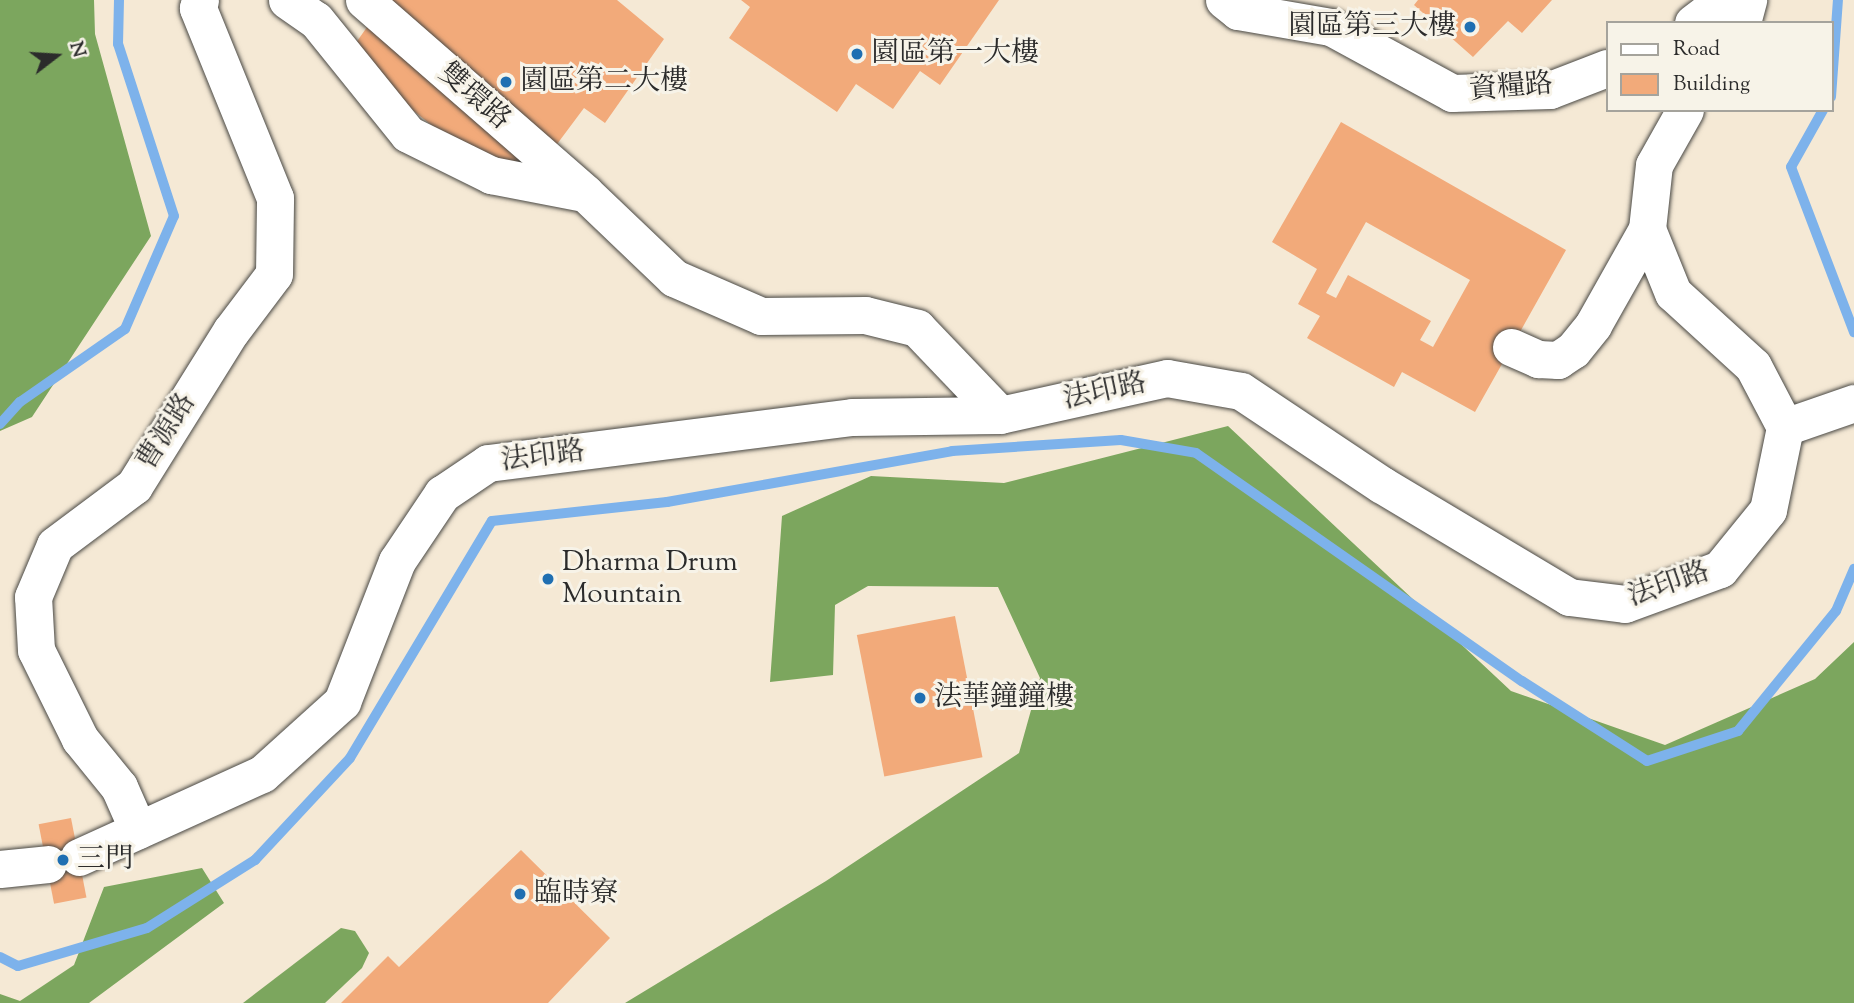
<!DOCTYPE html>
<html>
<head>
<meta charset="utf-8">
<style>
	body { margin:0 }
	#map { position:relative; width:1854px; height:1003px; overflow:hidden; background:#f5e9d5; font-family:"Sorts Mill Goudy","Noto Serif TC",serif }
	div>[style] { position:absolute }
	.forest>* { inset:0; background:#7ca65e }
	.stream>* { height:10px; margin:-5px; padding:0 5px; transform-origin:5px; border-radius:5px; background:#7db2eb }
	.building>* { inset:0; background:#f2aa7a; transform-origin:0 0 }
	.roads { filter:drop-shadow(0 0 2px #494844) drop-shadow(0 0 2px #494844) }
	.minor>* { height:37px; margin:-18.5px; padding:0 18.5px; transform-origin:18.5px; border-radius:18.5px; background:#fff }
	.dots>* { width:19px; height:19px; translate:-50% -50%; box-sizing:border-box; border:4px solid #f7f3e8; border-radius:50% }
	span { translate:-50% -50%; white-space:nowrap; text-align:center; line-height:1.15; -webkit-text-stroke:6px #f7f3e8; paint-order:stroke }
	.poi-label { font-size:28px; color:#2b2b2b }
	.right { translate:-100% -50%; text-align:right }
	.left { translate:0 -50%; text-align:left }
	.street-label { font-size:28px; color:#2b2b2b }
	.legend { position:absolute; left:1606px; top:21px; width:228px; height:91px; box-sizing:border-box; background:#f7f3e8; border:2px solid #a5a39c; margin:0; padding:9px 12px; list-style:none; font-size:21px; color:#2b2b2b }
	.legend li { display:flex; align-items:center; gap:14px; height:35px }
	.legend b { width:35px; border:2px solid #a5a39c }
	.north { position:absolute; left:21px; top:21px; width:70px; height:70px; -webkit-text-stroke:5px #f7f3e8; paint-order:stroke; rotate:73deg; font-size:19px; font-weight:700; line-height:28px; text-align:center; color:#2b2b2b }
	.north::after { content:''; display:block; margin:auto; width:24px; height:32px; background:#2b2b2b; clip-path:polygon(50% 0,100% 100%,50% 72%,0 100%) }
</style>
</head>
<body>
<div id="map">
	<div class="forest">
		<div style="clip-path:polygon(0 0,94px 0,95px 34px,151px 236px,32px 417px,0 431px)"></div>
		<div style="clip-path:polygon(1228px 426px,1511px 691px,1665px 745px,1815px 679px,1854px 642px,1854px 1003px,625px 1003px,826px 881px,1019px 753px,1040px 678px,998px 587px,868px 586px,835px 605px,833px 675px,770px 682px,782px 516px,871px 476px,1004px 483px)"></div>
		<div style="clip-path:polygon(202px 868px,224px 903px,89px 1003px,0 1003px,0 994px,20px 1001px,74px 965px,104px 887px)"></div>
		<div style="clip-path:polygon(341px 928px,355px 931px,369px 953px,362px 968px,325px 1003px,243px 1003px)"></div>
	</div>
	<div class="stream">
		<div style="left:1831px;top:97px;width:97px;rotate:-85.9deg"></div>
		<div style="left:1823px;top:110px;width:65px;rotate:119.3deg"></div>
		<div style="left:1791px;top:167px;width:177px;rotate:69.1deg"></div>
		<div style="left:0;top:424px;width:30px;rotate:-48deg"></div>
		<div style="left:20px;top:402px;width:128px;rotate:-34.8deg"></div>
		<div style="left:125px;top:329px;width:123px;rotate:-66.6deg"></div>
		<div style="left:174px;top:216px;width:181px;rotate:-108deg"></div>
		<div style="left:118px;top:44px;width:44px;rotate:-88.7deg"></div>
		<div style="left:0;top:957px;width:20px;rotate:27deg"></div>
		<div style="left:18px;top:966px;width:134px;rotate:-16.4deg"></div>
		<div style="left:147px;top:928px;width:128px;rotate:-32.2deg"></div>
		<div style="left:255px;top:860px;width:139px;rotate:-47deg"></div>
		<div style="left:350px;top:758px;width:276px;rotate:-59.1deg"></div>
		<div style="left:492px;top:521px;width:176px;rotate:-6.2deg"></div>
		<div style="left:667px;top:502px;width:290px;rotate:-10.1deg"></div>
		<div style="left:952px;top:451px;width:169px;rotate:-3.7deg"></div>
		<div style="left:1121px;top:440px;width:76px;rotate:9.8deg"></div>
		<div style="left:1196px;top:453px;width:398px;rotate:35deg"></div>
		<div style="left:1522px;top:681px;width:148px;rotate:32.6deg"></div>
		<div style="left:1647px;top:761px;width:96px;rotate:-18.2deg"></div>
		<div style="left:1738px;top:731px;width:155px;rotate:-50.8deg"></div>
		<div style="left:1836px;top:611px;width:46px;rotate:-66.8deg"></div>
	</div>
	<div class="building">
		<div style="clip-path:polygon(386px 0,617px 0,664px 39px,605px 123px,584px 108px,519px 195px,346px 57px)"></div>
		<div style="clip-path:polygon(741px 0,999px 0,940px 85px,920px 71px,893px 109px,856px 84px,837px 112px,729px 38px,750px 7px)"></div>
		<div style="clip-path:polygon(1418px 0,1552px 0,1522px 33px,1508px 21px,1473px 57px,1414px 5px)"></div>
		<div style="clip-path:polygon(evenodd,1341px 122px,1566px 250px,1475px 412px,1402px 372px,1394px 387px,1307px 338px,1320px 316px,1298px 304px,1317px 269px,1272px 242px,1341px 122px,1366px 222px,1470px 280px,1433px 347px,1420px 340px,1431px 321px,1348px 275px,1336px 298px,1326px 293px,1366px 222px)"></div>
		<div style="left:955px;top:616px;width:144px;height:100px;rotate:79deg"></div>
		<div style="left:71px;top:818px;width:81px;height:33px;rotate:79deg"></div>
		<div style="clip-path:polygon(521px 850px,610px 938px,548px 1003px,341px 1003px,388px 956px,399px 967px)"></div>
	</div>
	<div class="roads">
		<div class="minor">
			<div style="left:287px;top:0;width:35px;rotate:35deg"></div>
			<div style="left:316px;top:20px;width:146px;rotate:51.1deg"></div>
			<div style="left:408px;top:134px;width:93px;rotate:26.3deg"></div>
			<div style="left:491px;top:175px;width:95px;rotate:11deg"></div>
			<div style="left:364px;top:0;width:293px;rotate:41.1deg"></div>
			<div style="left:585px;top:193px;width:123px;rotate:43.7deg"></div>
			<div style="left:674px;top:278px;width:95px;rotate:23.6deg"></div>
			<div style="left:761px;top:316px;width:104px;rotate:-0.6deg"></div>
			<div style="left:865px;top:315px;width:54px;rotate:14deg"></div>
			<div style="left:917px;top:328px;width:120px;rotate:46.3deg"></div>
			<div style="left:1224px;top:0;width:18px;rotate:38deg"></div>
			<div style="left:1238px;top:11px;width:94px;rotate:9.8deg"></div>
			<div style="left:1331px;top:27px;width:138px;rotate:28.6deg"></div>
			<div style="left:1452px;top:93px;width:98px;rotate:-1.8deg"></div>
			<div style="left:1550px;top:90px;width:61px;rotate:-21.1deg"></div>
			<div style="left:1693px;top:23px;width:38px;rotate:-37deg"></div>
			<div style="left:1742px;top:23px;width:24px;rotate:-75deg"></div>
			<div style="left:1511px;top:347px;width:30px;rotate:24deg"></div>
			<div style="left:1538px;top:359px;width:20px;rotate:3deg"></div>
			<div style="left:1558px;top:360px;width:18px;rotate:-34deg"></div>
			<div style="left:1573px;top:350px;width:32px;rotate:-51deg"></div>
			<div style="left:1593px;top:325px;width:110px;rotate:-60.6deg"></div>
			<div style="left:1785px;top:427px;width:73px;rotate:-19.2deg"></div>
			<div style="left:138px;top:830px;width:47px;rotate:-113.8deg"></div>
			<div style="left:119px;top:787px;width:62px;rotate:-129.1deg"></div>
			<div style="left:80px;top:739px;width:99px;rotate:-116.3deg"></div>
			<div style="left:36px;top:650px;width:53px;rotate:-93.2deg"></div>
			<div style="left:33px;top:597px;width:56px;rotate:-67.1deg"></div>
			<div style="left:55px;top:545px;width:99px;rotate:-36.8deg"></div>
			<div style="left:134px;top:486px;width:183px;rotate:-58deg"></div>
			<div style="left:231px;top:331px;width:71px;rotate:-53deg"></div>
			<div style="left:274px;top:274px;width:76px;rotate:-89.2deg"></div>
			<div style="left:275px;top:198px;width:205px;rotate:-112.1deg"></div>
			<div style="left:198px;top:8px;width:8px;rotate:-76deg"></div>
			<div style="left:79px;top:857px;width:201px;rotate:-24.4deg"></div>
			<div style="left:262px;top:774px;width:108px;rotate:-42deg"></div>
			<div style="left:342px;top:702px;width:151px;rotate:-68.7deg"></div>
			<div style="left:397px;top:561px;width:81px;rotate:-56.1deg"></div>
			<div style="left:442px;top:494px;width:55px;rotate:-34deg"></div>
			<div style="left:488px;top:463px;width:367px;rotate:-7.2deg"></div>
			<div style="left:852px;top:417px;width:148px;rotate:-0.8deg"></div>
			<div style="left:1000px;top:415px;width:171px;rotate:-12.5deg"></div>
			<div style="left:1167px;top:378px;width:75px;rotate:10deg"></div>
			<div style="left:1241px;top:391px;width:169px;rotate:33.7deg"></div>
			<div style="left:1382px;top:485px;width:218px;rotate:30.9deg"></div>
			<div style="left:1569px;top:597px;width:56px;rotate:7.1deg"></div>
			<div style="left:1625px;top:604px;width:101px;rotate:-20.2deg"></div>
			<div style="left:1720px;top:569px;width:76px;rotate:-50.9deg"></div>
			<div style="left:1768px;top:510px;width:85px;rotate:-78.4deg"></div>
			<div style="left:1785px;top:427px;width:69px;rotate:-117.7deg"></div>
			<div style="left:1753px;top:366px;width:108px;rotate:-137.6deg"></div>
			<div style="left:1673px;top:293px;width:69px;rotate:-112.1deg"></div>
			<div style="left:1647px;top:229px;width:64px;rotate:-83.8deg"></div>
			<div style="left:1654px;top:165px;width:63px;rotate:-60.6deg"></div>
			<div style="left:0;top:869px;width:48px;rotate:-5.9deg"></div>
		</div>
	</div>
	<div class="dots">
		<div style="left:1470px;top:27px;background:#1f6fb2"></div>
		<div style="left:857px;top:54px;background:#1f6fb2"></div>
		<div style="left:506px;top:82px;background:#1f6fb2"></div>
		<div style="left:548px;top:579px;background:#1f6fb2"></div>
		<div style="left:920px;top:698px;background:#1f6fb2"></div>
		<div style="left:63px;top:860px;background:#1f6fb2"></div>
		<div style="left:520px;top:894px;background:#1f6fb2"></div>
	</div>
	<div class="poi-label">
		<span class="right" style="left:1456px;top:27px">園區第三大樓</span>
		<span class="left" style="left:871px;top:54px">園區第一大樓</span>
		<span class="left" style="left:520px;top:82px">園區第二大樓</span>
		<span class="left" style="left:562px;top:579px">Dharma Drum<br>Mountain</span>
		<span class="left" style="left:934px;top:698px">法華鐘鐘樓</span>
		<span class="left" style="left:77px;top:860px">三門</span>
		<span class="left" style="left:534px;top:894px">臨時寮</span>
	</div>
	<div class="street-label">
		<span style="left:1511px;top:88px;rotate:-5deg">資糧路</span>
		<span style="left:474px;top:97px;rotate:41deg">雙環路</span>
		<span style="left:1105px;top:392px;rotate:-12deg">法印路</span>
		<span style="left:167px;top:432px;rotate:-58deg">曹源路</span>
		<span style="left:543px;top:457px;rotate:-7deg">法印路</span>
		<span style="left:1669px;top:585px;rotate:-19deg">法印路</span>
	</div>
	<ul class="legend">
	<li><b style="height:9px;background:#fff"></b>Road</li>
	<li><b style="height:19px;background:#f2aa7a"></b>Building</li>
	</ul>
	<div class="north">N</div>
</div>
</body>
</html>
